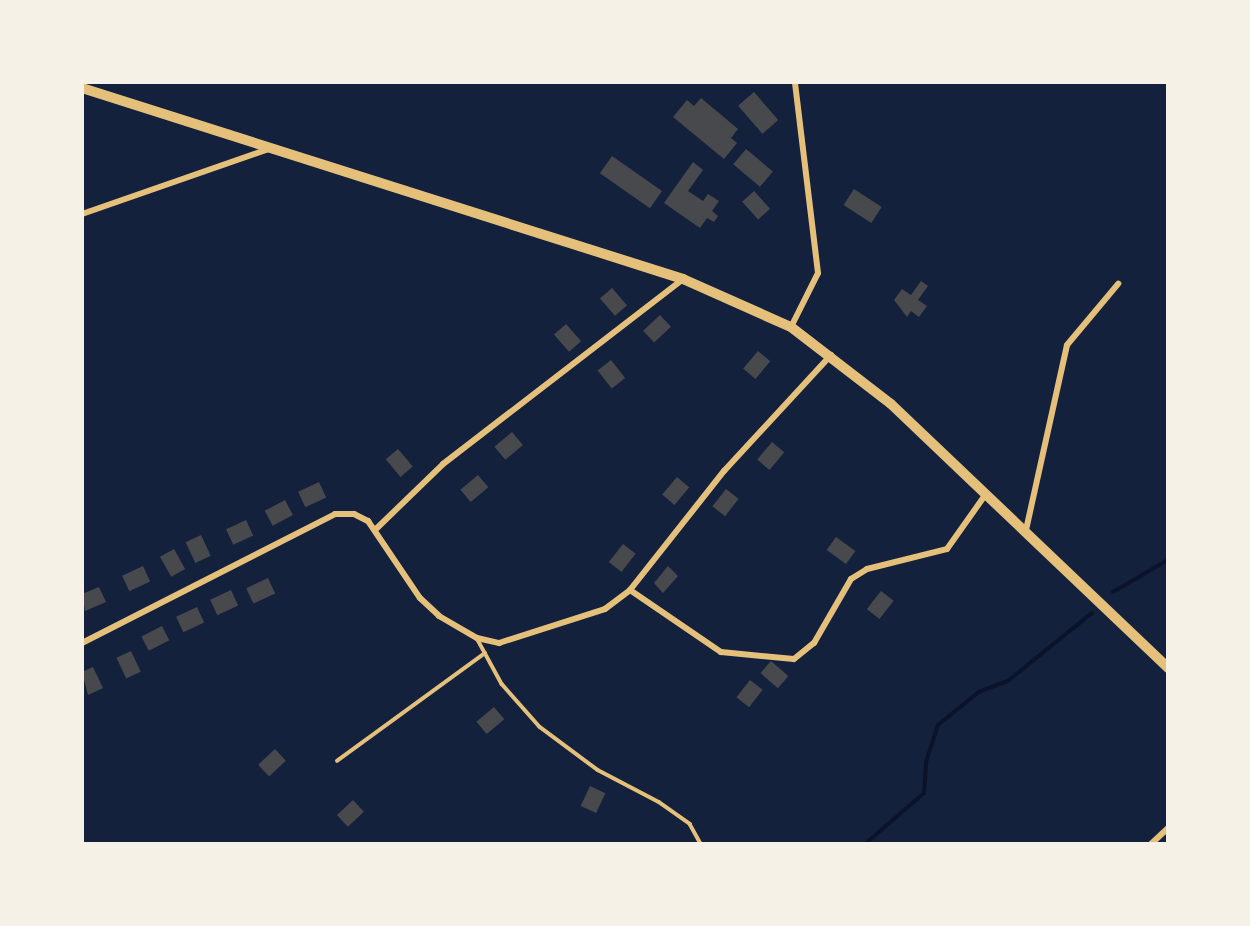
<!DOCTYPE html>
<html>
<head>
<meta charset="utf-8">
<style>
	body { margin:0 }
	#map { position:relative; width:1250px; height:926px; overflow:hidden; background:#14213d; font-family:Barlow,sans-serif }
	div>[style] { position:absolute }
	.stream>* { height:3.5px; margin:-1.75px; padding:0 1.75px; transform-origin:1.75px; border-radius:1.75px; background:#0b132b }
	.building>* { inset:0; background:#48494c; transform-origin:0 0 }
	.service>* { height:3.5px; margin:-1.75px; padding:0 1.75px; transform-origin:1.75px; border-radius:1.75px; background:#e5c07b }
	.minor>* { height:6px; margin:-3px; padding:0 3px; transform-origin:3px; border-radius:3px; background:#e5c07b }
	.primary>* { height:10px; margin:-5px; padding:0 5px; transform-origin:5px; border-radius:5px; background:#e5c07b }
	span { translate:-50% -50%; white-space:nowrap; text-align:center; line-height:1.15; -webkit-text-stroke:5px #f6f1e7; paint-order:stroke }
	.frame { position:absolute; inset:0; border:84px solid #f6f1e7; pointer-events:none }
</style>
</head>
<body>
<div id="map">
	<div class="stream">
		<div style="left:1113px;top:592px;width:64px;rotate:-30.2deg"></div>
		<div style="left:865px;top:844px;width:78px;rotate:-40.8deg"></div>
		<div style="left:924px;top:793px;width:31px;rotate:-86deg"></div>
		<div style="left:926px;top:762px;width:39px;rotate:-72deg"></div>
		<div style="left:938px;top:725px;width:53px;rotate:-38.8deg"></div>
		<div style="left:979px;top:692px;width:31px;rotate:-21deg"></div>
		<div style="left:1008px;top:681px;width:108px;rotate:-39deg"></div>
	</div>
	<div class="building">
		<div style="left:754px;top:92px;width:37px;height:21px;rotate:49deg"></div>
		<div style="clip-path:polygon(701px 98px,738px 129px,731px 138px,737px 143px,724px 159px,673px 117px,687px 100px,694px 106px)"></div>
		<div style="left:746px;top:149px;width:35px;height:20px;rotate:40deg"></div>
		<div style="left:612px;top:156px;width:61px;height:21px;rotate:35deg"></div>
		<div style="clip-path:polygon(693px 162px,703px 170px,688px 191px,703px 201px,708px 194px,719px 201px,712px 211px,718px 216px,714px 222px,707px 218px,700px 228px,664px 203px)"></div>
		<div style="left:854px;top:189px;width:33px;height:19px;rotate:33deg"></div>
		<div style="left:754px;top:191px;width:24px;height:16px;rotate:48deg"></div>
		<div style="clip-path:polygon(921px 281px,928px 286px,918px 300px,927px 306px,919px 317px,911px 311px,907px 317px,894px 300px,902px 289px,911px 295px)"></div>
		<div style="left:612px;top:288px;width:23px;height:16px;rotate:49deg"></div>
		<div style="left:660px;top:315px;width:16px;height:23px;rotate:47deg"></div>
		<div style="left:566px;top:324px;width:23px;height:16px;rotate:49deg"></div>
		<div style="left:758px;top:351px;width:16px;height:23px;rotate:40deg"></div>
		<div style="left:611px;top:360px;width:23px;height:17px;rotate:52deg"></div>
		<div style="left:512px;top:432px;width:17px;height:23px;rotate:50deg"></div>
		<div style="left:772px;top:442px;width:16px;height:23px;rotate:40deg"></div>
		<div style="left:398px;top:449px;width:23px;height:16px;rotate:50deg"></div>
		<div style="left:478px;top:475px;width:16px;height:23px;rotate:50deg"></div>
		<div style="left:677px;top:477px;width:16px;height:23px;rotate:40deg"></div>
		<div style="left:319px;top:482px;width:17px;height:23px;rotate:65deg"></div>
		<div style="left:726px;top:489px;width:16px;height:22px;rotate:38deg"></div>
		<div style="left:285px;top:500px;width:17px;height:23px;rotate:62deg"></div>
		<div style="left:246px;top:520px;width:17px;height:22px;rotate:65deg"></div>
		<div style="left:201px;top:535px;width:23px;height:17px;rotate:65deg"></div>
		<div style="left:836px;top:537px;width:24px;height:16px;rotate:36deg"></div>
		<div style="left:623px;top:544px;width:16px;height:23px;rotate:38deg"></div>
		<div style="left:174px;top:549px;width:23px;height:16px;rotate:61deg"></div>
		<div style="left:143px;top:566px;width:17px;height:23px;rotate:65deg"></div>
		<div style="clip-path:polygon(668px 566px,678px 576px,663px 593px,654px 583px)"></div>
		<div style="left:268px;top:578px;width:17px;height:24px;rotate:65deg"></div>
		<div style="clip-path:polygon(99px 587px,106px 602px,85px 611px,82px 594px)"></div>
		<div style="left:231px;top:590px;width:17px;height:23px;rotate:65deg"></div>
		<div style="left:881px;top:591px;width:16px;height:23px;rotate:38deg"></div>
		<div style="left:197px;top:607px;width:17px;height:23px;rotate:65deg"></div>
		<div style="left:162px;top:626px;width:16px;height:23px;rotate:63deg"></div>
		<div style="left:131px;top:651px;width:23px;height:16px;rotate:65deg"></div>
		<div style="left:771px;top:661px;width:23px;height:16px;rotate:41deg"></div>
		<div style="clip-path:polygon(93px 667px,103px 688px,88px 695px,82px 672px)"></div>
		<div style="left:750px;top:680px;width:16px;height:22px;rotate:38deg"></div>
		<div style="left:494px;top:707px;width:16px;height:23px;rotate:50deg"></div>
		<div style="left:275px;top:749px;width:16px;height:23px;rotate:47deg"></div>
		<div style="left:590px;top:786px;width:17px;height:22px;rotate:25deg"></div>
		<div style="left:353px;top:800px;width:16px;height:22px;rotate:47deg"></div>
	</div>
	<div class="service">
		<div style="left:478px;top:640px;width:50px;rotate:61.4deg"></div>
		<div style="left:502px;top:684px;width:57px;rotate:48.5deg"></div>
		<div style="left:540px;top:727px;width:72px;rotate:36.6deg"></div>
		<div style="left:598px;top:770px;width:69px;rotate:27.7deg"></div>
		<div style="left:659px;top:802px;width:38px;rotate:35deg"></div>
		<div style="left:690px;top:824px;width:23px;rotate:61deg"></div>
		<div style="left:337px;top:761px;width:183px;rotate:-36.1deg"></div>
	</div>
	<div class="minor">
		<div style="left:82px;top:214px;width:198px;rotate:-19.2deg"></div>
		<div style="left:791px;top:327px;width:60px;rotate:-63.4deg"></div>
		<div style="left:818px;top:273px;width:192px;rotate:-96.9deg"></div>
		<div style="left:376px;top:529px;width:93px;rotate:-44.1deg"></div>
		<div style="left:443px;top:464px;width:303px;rotate:-37.6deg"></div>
		<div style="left:1026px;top:530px;width:189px;rotate:-77.5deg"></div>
		<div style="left:1067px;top:345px;width:80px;rotate:-50.1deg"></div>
		<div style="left:630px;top:590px;width:110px;rotate:34.3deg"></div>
		<div style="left:721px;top:652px;width:73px;rotate:5.5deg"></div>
		<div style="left:794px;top:659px;width:26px;rotate:-39deg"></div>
		<div style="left:814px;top:643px;width:74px;rotate:-60deg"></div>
		<div style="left:851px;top:579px;width:19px;rotate:-32deg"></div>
		<div style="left:867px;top:569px;width:82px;rotate:-14deg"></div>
		<div style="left:947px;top:549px;width:67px;rotate:-54.7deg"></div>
		<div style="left:82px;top:643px;width:284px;rotate:-27deg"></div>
		<div style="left:335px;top:514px;width:19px"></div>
		<div style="left:354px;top:514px;width:16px;rotate:27deg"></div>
		<div style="left:368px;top:521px;width:93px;rotate:56deg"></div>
		<div style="left:420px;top:598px;width:26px;rotate:43deg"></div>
		<div style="left:439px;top:616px;width:44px;rotate:30.1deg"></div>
		<div style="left:477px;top:638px;width:23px;rotate:13deg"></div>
		<div style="left:499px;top:643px;width:111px;rotate:-17.8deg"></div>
		<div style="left:605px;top:609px;width:31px;rotate:-37deg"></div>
		<div style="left:630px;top:590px;width:152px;rotate:-51.7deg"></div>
		<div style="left:724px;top:471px;width:158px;rotate:-47.3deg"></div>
		<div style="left:1151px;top:844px;width:23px;rotate:-43deg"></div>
	</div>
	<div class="primary">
		<div style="left:82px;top:88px;width:631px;rotate:17.63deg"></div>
		<div style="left:683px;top:279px;width:118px;rotate:24deg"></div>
		<div style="left:791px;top:327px;width:126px;rotate:37.6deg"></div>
		<div style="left:891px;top:404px;width:383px;rotate:43.6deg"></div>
	</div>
	<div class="frame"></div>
</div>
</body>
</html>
